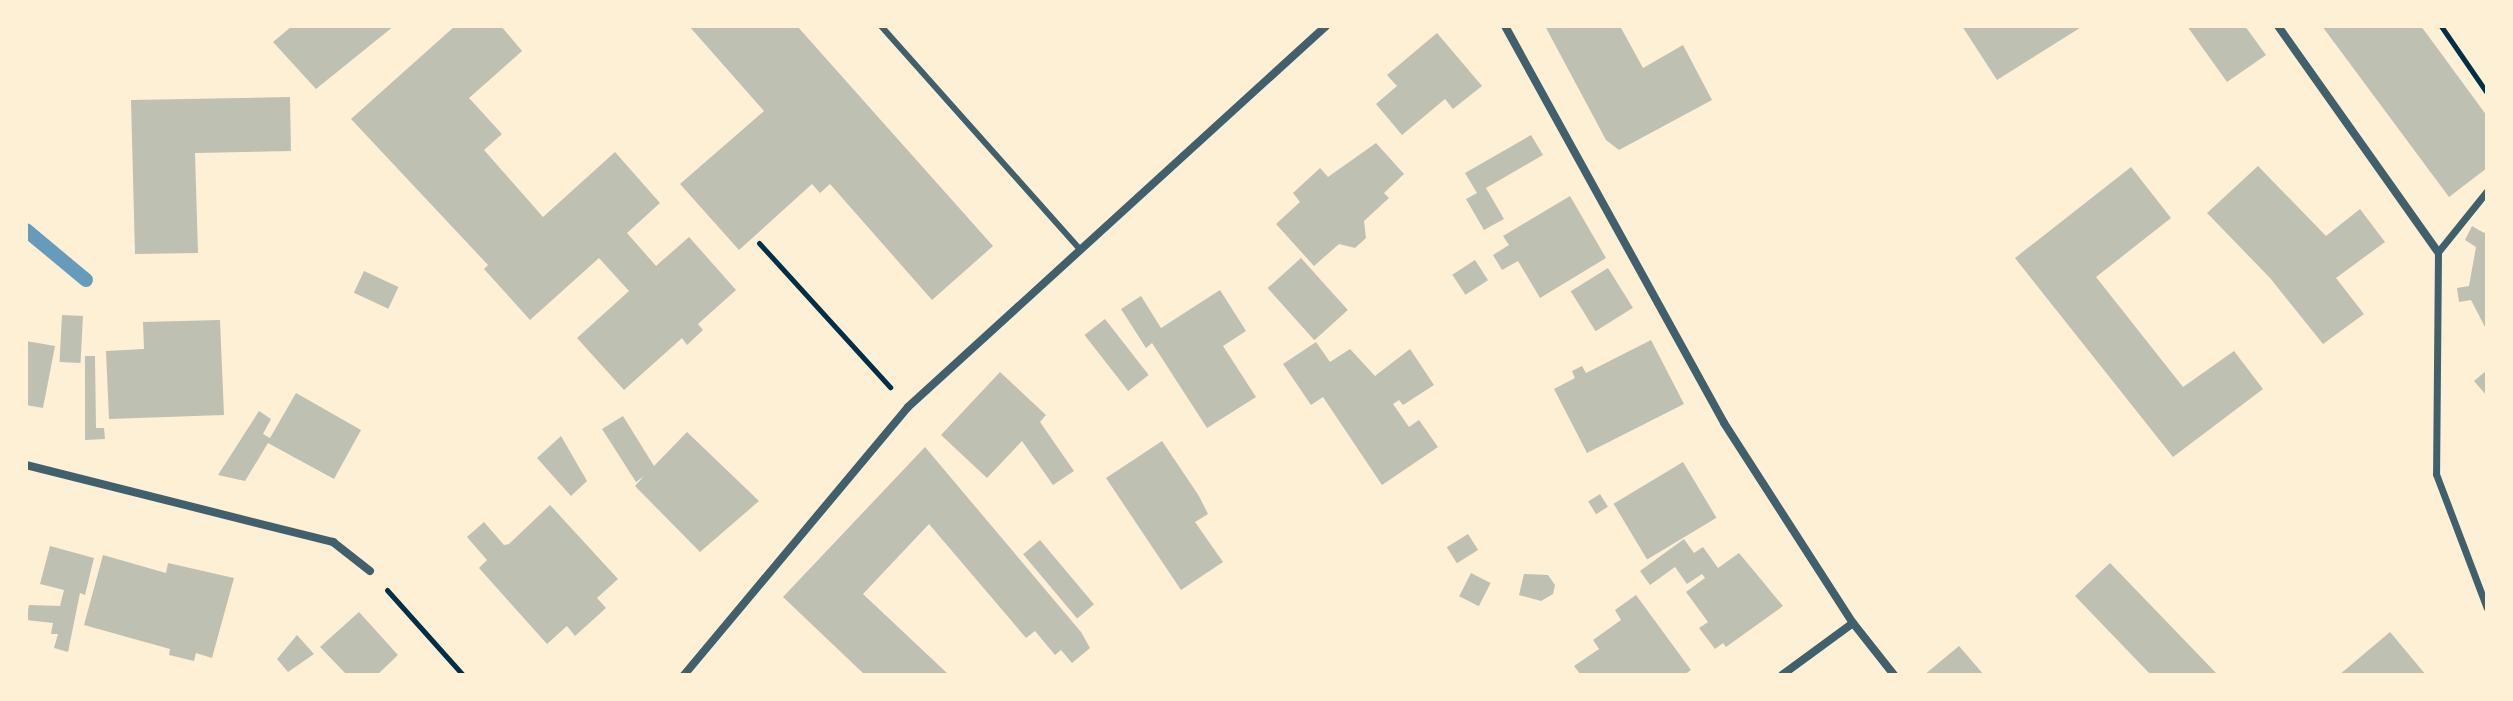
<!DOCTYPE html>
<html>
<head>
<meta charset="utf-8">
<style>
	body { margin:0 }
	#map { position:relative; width:2513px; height:701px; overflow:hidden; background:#fdf0d5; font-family:Overpass,sans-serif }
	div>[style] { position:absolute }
	.stream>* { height:14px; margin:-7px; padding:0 7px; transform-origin:7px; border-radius:7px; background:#669bbc }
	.building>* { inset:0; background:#bec0b2; transform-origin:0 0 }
	.path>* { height:5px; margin:-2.5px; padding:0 2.5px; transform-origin:2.5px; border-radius:2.5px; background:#003049 }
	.service>* { height:6px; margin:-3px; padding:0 3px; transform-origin:3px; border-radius:3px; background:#3f606c }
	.pedestrian>* { height:7px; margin:-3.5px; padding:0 3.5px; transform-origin:3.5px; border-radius:3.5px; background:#3f606c }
	.minor>* { height:8px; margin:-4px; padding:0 4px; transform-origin:4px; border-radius:4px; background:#3f606c }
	span { translate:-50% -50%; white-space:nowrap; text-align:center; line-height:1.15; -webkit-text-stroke:8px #fdf0d5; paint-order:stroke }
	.frame { position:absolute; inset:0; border:28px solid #fdf0d5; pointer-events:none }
</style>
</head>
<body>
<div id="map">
	<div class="stream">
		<div style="left:26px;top:230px;width:78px;rotate:39.8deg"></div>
	</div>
	<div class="building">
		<div style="clip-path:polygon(292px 26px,394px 26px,316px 89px,273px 42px)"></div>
		<div style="clip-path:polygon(455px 26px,501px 26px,522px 51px,469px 98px,502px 134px,484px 150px,543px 217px,615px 152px,660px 203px,627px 233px,656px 266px,689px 237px,736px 290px,698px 324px,703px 330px,687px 345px,682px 338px,624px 390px,577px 338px,629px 291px,599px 258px,530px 320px,484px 269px,488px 265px,351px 119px)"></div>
		<div style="clip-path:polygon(689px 26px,797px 26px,993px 246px,932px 300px,830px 184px,820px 193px,812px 184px,739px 250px,680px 184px,764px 111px)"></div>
		<div style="clip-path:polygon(1545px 26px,1620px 26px,1643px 68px,1683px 45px,1712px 100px,1619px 150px,1606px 140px)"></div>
		<div style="clip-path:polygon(1962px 26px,2083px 26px,1997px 80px)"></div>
		<div style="clip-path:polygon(2187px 26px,2245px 26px,2266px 55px,2227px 82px)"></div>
		<div style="clip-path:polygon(2322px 26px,2421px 26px,2487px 116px,2487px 168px,2449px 197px)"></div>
		<div style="clip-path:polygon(1437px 33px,1482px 86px,1453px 109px,1445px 99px,1402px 135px,1376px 104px,1397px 86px,1387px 75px)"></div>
		<div style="clip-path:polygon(290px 97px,291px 151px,195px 153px,198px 253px,135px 254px,131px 100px)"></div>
		<div style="clip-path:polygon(1531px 135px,1543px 155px,1486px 188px,1504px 219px,1484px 230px,1466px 199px,1477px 193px,1465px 173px)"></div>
		<div style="clip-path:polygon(1376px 143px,1404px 174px,1384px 193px,1389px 198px,1364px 221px,1366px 238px,1355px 248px,1339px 244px,1314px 266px,1276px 224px,1300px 202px,1293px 193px,1320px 168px,1328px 177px)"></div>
		<div style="clip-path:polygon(2258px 166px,2326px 236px,2360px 209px,2385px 242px,2336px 278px,2364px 314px,2323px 344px,2270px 278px,2207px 213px)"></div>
		<div style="clip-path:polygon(2131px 167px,2171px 218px,2096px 277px,2183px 387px,2234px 351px,2263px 389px,2173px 457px,2015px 258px)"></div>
		<div style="clip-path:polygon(1570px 196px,1606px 258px,1540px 298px,1518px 261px,1502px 270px,1493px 255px,1509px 245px,1503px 236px)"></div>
		<div style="clip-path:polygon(2472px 226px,2484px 233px,2487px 229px,2487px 331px,2471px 300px,2459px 302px,2457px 288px,2469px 286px,2476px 247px,2465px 240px)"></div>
		<div style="left:1301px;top:258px;width:70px;height:45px;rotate:48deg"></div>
		<div style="left:1475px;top:260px;width:24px;height:27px;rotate:57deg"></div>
		<div style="left:1608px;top:268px;width:47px;height:44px;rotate:58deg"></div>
		<div style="left:364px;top:271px;width:38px;height:24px;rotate:25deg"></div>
		<div style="clip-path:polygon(1220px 290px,1246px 331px,1223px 346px,1256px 397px,1207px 428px,1152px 343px,1146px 348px,1121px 309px,1141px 296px,1161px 328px)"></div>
		<div style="left:62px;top:315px;width:21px;height:47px;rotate:3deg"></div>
		<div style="left:1105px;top:319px;width:71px;height:26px;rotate:52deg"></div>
		<div style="clip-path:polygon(220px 320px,224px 415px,109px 419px,106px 351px,144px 349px,143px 322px)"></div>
		<div style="clip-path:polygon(1651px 340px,1684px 404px,1587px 453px,1554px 389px,1575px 378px,1572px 371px,1582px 366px,1586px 373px)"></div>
		<div style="clip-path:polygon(26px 341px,55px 346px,43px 408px,26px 405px)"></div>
		<div style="clip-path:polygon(1316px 342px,1330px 362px,1350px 349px,1375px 376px,1410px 349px,1434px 385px,1403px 405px,1399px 400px,1393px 404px,1409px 427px,1419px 420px,1438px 447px,1382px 485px,1323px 397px,1311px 405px,1283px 364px)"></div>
		<div style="clip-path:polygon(85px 356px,95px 356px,96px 428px,104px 428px,105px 439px,85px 440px)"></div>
		<div style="clip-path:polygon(2487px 370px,2487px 396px,2474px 381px)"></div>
		<div style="clip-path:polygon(1000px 372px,1046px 415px,1040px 422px,1074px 471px,1053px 485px,1022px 441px,987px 478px,941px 435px)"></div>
		<div style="clip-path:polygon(296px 393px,361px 430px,334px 479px,268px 443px,245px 481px,218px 475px,259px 411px,271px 419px,263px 434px,270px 438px)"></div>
		<div style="clip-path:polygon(623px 416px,654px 466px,687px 432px,759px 501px,700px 552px,635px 486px,644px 476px,636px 482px,602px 429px)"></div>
		<div style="clip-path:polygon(561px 436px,587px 481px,571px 496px,537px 458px)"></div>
		<div style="clip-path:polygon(1162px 441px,1199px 496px,1208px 514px,1195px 522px,1223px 562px,1181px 590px,1106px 478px)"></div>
		<div style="clip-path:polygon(925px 447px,1081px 632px,1090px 648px,1072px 663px,1061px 650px,1055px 655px,1035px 631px,1026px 638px,929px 524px,863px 594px,949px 675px,865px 675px,783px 597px)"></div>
		<div style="left:1683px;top:462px;width:65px;height:81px;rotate:59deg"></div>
		<div style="left:1600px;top:494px;width:15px;height:14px;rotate:58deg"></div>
		<div style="clip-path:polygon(550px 505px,618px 579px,597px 598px,606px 608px,575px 636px,567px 626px,547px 644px,479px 568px,487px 560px,467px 537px,484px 522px,504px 545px,509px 544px)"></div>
		<div style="left:1468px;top:534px;width:19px;height:25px;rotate:58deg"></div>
		<div style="clip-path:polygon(1684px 539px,1694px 553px,1703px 547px,1718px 568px,1739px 553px,1783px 606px,1726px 647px,1723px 643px,1715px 649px,1699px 628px,1708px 622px,1686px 592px,1705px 578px,1702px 574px,1687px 584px,1675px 567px,1650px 585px,1640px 571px)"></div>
		<div style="left:1040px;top:540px;width:84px;height:22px;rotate:50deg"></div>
		<div style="clip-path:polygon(50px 546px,94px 558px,85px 595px,80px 593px,68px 652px,54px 648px,58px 634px,51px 634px,53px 623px,26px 620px,29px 605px,60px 606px,64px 590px,40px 584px)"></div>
		<div style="clip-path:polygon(103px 555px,166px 573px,168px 563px,234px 578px,212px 658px,196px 653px,194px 661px,169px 655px,170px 649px,84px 625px)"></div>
		<div style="clip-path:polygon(2110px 563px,2218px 675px,2151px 675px,2075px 596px)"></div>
		<div style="left:1471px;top:573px;width:22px;height:26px;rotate:27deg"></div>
		<div style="clip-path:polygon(1524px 574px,1548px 575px,1555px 585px,1553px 594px,1541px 601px,1519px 595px)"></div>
		<div style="clip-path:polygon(1636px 595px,1691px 670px,1684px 675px,1581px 675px,1574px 666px,1599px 649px,1593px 640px,1621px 620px,1615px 610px)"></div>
		<div style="clip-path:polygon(359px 612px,398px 655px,377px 675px,347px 675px,320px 647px)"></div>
		<div style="clip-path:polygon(2390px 632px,2426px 675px,2339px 675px)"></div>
		<div style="clip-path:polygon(297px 635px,314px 654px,288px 672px,277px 659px)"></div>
		<div style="clip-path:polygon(1959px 646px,1984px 675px,1924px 675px)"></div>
	</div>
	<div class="path">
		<div style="left:2441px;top:26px;width:81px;rotate:55.5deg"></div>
		<div style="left:759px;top:243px;width:195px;rotate:47.7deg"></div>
		<div style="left:387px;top:590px;width:114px;rotate:48.2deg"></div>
	</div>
	<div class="service">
		<div style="left:881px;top:26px;width:296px;rotate:48.3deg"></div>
	</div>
	<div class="pedestrian">
		<div style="left:2487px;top:191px;width:78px;rotate:128.8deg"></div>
		<div style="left:2438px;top:252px;width:222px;rotate:90.5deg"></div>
		<div style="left:2436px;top:474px;width:143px;rotate:69.2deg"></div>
	</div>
	<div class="minor">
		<div style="left:1505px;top:26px;width:453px;rotate:61.1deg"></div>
		<div style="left:1724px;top:423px;width:238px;rotate:57.2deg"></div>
		<div style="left:1853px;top:623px;width:66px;rotate:51.7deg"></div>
		<div style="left:2278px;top:26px;width:277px;rotate:54.7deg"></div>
		<div style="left:26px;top:465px;width:317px;rotate:14.1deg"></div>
		<div style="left:333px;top:542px;width:47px;rotate:38.1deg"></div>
		<div style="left:684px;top:675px;width:349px;rotate:-50.1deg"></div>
		<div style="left:908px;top:407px;width:566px;rotate:-42.35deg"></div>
		<div style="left:1782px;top:675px;width:88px;rotate:-36.2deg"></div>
	</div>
	<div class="frame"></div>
</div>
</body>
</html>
